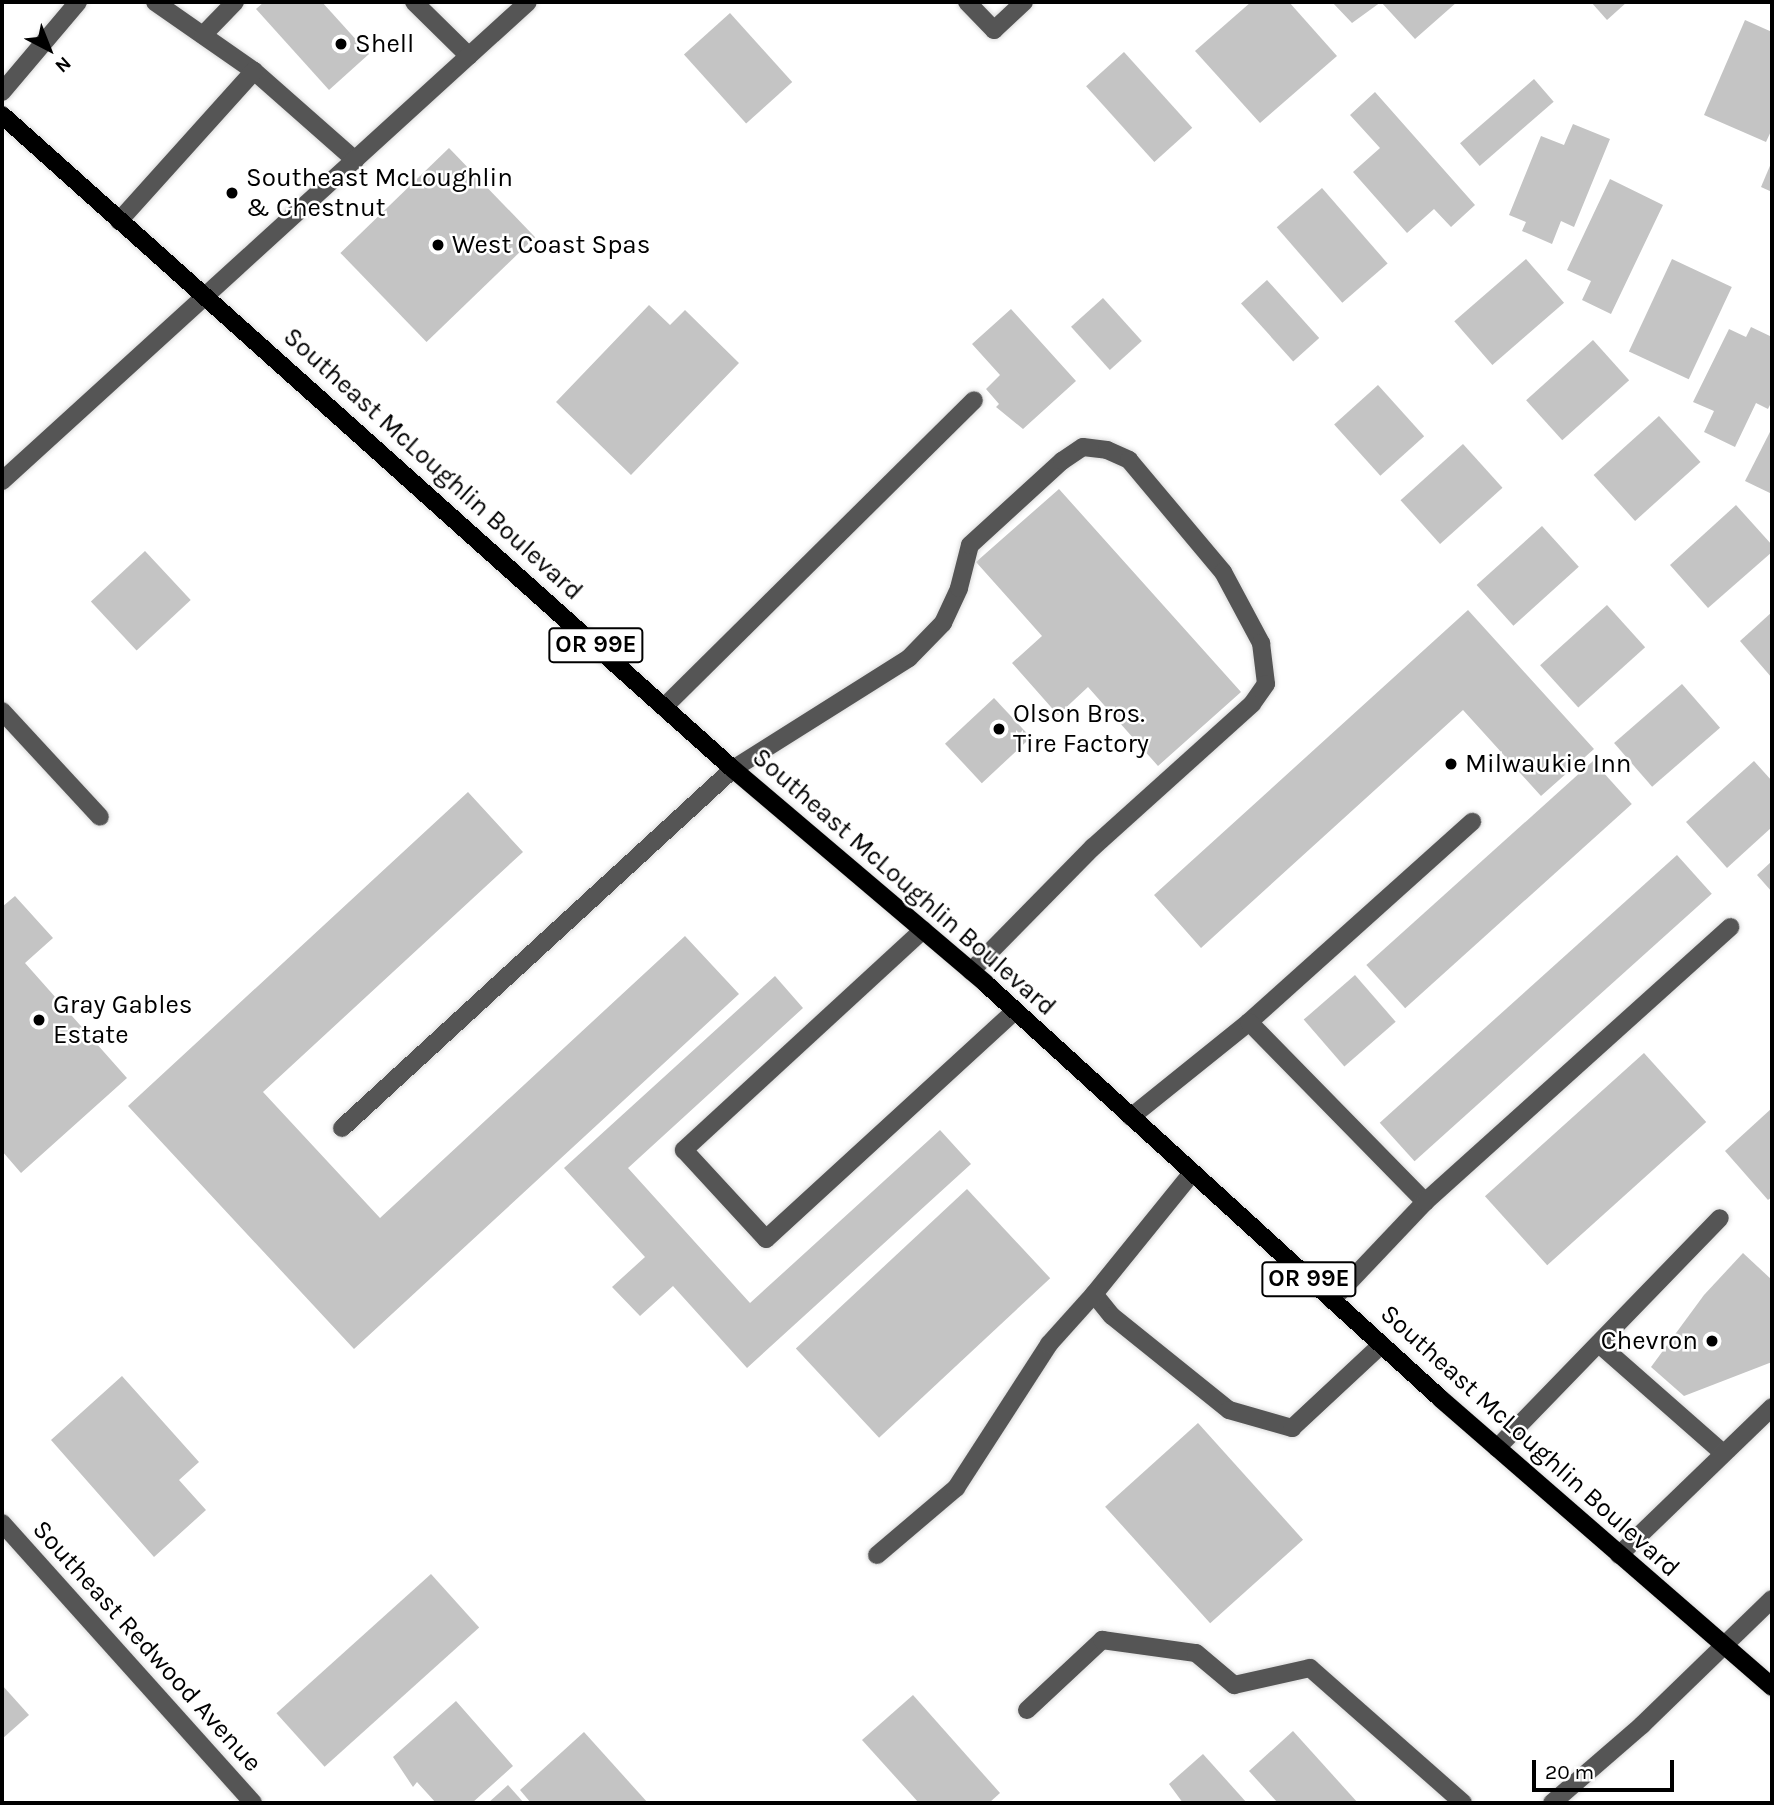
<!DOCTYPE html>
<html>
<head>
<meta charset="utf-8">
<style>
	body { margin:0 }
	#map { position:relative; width:1774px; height:1805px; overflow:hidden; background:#fff; font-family:Karla,sans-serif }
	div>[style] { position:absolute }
	.building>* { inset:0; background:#c4c4c4; transform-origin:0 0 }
	.roads { filter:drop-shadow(0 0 2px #dbdbdb) drop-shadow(0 0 2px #dbdbdb) }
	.minor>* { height:18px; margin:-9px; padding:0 9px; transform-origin:9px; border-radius:9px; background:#555 }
	.major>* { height:18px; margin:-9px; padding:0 9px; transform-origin:9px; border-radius:9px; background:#000 }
	.dots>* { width:19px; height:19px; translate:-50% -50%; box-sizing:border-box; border:4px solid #fff; border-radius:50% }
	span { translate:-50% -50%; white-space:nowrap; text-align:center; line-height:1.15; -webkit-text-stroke:5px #fff; paint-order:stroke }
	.shield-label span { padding:2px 5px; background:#fff; border:2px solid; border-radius:5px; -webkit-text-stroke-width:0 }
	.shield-label { font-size:24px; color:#000; font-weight:700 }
	.poi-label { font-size:26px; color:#000 }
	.left { translate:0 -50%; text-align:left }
	.right { translate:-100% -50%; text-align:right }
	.street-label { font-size:26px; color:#000 }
	.frame { position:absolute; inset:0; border:4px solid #000; pointer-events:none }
	.north { position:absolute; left:14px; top:14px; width:70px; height:70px; -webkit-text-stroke:5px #fff; paint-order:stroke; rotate:138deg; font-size:19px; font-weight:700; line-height:28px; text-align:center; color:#000 }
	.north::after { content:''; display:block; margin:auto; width:24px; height:32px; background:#000; clip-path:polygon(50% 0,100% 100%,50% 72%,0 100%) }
	.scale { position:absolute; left:1532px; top:1760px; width:142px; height:32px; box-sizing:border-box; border:4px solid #000; border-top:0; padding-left:9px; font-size:21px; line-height:24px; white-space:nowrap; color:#000; -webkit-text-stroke:5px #fff; paint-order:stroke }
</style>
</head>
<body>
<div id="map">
	<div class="building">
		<div style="clip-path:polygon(264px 2px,322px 2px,369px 54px,329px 90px,256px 9px)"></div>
		<div style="clip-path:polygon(1251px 2px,1289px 2px,1337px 56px,1260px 123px,1195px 51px)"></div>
		<div style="clip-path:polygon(1332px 2px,1457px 2px,1415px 39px,1381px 2px,1352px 23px)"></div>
		<div style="clip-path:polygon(1591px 2px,1627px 2px,1607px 20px)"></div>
		<div style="left:730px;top:13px;width:93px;height:62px;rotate:48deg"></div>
		<div style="clip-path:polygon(1745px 20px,1772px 32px,1772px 129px,1766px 142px,1704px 115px)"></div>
		<div style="left:1124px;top:52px;width:102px;height:51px;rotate:48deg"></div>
		<div style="left:1534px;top:79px;width:30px;height:98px;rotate:49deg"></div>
		<div style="clip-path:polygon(1375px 92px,1475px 205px,1451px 227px,1434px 209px,1407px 233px,1353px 172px,1380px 148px,1350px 115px)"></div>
		<div style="clip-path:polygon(1573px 124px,1610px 139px,1574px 227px,1561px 221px,1552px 244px,1522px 231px,1526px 222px,1509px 215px,1541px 136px,1564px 145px)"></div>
		<div style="left:449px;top:148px;width:124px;height:151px;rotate:46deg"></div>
		<div style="clip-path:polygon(1772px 161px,1772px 192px,1761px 187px)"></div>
		<div style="clip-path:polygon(1610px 179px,1663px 205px,1611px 314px,1582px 300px,1591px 281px,1567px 270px)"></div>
		<div style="left:1322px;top:188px;width:100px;height:60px;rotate:49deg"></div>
		<div style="left:1526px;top:259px;width:58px;height:95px;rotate:49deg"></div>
		<div style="left:1672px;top:259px;width:66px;height:102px;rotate:25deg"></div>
		<div style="left:1267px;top:280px;width:78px;height:35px;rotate:48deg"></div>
		<div style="left:1103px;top:298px;width:58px;height:43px;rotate:48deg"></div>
		<div style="clip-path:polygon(649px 305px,670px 325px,685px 310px,739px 363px,631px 475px,556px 402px)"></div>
		<div style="clip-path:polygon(1011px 309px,1076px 381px,1023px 429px,996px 407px,999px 404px,986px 389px,1000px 375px,972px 344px)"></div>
		<div style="clip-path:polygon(1751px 327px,1772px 337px,1772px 401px,1768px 409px,1756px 403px,1735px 447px,1704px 432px,1714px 411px,1693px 402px,1729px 329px,1746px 337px)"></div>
		<div style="left:1593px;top:340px;width:54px;height:90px;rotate:48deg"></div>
		<div style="left:1378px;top:385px;width:69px;height:59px;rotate:48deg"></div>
		<div style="left:1659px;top:416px;width:62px;height:88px;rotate:48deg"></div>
		<div style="clip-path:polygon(1772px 428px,1772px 494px,1745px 481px)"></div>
		<div style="left:1463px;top:444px;width:59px;height:84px;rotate:48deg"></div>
		<div style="clip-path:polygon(1059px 489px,1241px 692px,1158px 766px,1088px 687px,1058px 715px,1012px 663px,1042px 636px,976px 562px)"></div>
		<div style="clip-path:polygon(1736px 505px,1772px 545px,1772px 552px,1708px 608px,1670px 565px)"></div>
		<div style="left:1542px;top:526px;width:55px;height:88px;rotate:48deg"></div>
		<div style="left:145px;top:551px;width:67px;height:74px;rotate:47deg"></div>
		<div style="left:1607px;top:605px;width:57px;height:90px;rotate:48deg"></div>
		<div style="clip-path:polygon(1468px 610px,1594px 749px,1541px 796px,1463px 710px,1201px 948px,1154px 895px)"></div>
		<div style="clip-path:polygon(1772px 612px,1772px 678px,1740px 641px)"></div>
		<div style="left:1682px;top:684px;width:58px;height:90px;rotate:49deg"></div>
		<div style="left:994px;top:698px;width:54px;height:67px;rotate:47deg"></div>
		<div style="left:1593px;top:761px;width:58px;height:305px;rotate:48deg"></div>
		<div style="clip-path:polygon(1754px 761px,1772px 781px,1772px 827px,1727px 868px,1686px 822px)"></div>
		<div style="clip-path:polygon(468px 792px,523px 852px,263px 1092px,380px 1218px,685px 936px,739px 994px,354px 1349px,128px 1106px)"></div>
		<div style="left:1677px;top:855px;width:52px;height:400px;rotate:48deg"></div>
		<div style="clip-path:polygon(1772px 861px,1772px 892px,1757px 875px)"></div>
		<div style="clip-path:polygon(15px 896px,53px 938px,25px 963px,127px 1078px,21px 1173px,2px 1151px,2px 907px)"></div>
		<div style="left:1355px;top:975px;width:62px;height:68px;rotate:49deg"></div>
		<div style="clip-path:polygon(775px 976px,803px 1008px,628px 1168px,750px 1303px,940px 1130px,971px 1164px,747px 1368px,673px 1286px,640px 1316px,612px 1287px,645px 1257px,564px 1168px)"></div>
		<div style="left:1644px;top:1053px;width:93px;height:214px;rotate:48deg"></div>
		<div style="clip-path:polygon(1772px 1108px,1772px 1197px,1768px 1200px,1725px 1151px)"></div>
		<div style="left:967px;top:1189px;width:122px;height:234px;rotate:47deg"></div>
		<div style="clip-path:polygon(1743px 1253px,1772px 1280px,1772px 1362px,1684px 1396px,1651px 1367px,1704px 1295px)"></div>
		<div style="clip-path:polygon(122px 1376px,199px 1462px,179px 1480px,206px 1510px,154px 1557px,51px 1440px)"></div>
		<div style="left:1198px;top:1423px;width:157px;height:125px;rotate:48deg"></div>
		<div style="left:431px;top:1574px;width:72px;height:208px;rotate:48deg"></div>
		<div style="clip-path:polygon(2px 1685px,29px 1715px,2px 1739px)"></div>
		<div style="clip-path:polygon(913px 1695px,1000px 1793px,989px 1803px,919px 1803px,862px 1740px)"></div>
		<div style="clip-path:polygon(456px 1701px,513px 1766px,472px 1803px,436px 1803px,417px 1782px,413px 1787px,393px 1757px)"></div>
		<div style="clip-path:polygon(1293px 1731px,1358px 1803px,1278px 1803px,1249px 1771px)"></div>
		<div style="clip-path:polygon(584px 1732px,648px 1803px,531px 1803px,520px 1790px)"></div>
		<div style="clip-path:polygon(1203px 1754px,1247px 1803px,1183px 1803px,1169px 1784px)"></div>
		<div style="clip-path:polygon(508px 1785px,524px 1803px,488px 1803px)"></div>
	</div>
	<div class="roads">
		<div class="minor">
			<div style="left:155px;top:2px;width:121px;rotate:34.9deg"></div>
			<div style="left:254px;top:71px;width:135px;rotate:41.4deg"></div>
			<div style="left:414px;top:2px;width:77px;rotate:44.5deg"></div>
			<div style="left:967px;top:2px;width:39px;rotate:46deg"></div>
			<div style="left:994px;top:30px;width:41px;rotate:-43deg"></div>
			<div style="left:203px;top:35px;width:46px;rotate:-45.9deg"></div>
			<div style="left:2px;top:92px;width:118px;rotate:-49.8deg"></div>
			<div style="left:119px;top:221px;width:202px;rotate:-48deg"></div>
			<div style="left:2px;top:481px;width:711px;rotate:-42.32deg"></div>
			<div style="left:664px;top:707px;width:436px;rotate:-44.7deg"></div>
			<div style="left:2px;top:711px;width:144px;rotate:47.2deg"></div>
			<div style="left:923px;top:930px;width:325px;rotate:137.4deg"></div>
			<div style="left:684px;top:1150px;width:121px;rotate:47.3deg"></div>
			<div style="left:766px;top:1239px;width:338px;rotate:-42.5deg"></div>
			<div style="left:1249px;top:1022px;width:300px;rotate:-41.9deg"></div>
			<div style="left:1131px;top:1117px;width:151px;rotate:-38.8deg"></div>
			<div style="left:1249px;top:1022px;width:252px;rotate:45.6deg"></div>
			<div style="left:1425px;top:1202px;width:135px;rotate:133.5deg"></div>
			<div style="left:342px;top:1128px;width:531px;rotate:-42.56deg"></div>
			<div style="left:733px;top:769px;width:208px;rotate:-32.2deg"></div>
			<div style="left:909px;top:658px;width:49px;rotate:-45.8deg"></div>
			<div style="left:943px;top:623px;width:38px;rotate:-65deg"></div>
			<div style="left:959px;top:588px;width:44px;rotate:-75.7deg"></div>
			<div style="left:970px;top:545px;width:125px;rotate:-42.4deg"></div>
			<div style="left:1062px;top:461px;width:25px;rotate:-34deg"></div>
			<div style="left:1083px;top:447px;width:24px;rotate:7deg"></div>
			<div style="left:1107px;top:450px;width:24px;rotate:24deg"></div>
			<div style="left:1129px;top:460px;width:146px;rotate:50deg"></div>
			<div style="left:1223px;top:572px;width:81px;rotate:61.8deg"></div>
			<div style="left:1261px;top:643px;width:41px;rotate:83deg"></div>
			<div style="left:1266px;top:684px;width:24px;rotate:125deg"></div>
			<div style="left:1252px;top:704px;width:214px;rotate:138deg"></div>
			<div style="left:1093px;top:847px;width:174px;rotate:134.5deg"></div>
			<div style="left:1192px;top:1173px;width:156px;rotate:129deg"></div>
			<div style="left:1094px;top:1294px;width:28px;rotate:51deg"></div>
			<div style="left:1112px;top:1316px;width:150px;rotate:38.8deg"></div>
			<div style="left:1229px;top:1410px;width:66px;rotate:15.9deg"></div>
			<div style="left:1292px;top:1428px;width:122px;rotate:-43deg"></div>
			<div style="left:1425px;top:1202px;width:411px;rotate:-42deg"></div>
			<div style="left:1599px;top:1344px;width:165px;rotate:41.3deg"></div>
			<div style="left:1497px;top:1448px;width:320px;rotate:-45.9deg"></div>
			<div style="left:2px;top:1523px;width:376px;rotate:48.1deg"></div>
			<div style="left:877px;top:1555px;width:104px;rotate:-40.3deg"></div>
			<div style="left:956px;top:1488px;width:171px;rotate:-57.1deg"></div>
			<div style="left:1049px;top:1344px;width:67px;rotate:-48deg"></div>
			<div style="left:1619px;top:1555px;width:213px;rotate:-44deg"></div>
			<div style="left:1027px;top:1710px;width:103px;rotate:-43deg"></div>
			<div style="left:1102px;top:1640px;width:95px;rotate:7.9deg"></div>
			<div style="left:1196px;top:1653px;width:50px;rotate:40.1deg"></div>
			<div style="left:1234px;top:1685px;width:78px;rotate:-12.6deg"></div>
			<div style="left:1310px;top:1668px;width:204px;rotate:41.4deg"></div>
			<div style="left:1552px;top:1803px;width:119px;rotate:-40.9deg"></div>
			<div style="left:1642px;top:1725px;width:181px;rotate:-44.1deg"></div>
		</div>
		<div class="major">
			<div style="left:2px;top:115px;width:981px;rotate:41.82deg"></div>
			<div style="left:733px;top:769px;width:331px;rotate:40.3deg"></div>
			<div style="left:985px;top:983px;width:617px;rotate:42.37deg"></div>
			<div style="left:1441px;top:1399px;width:439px;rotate:41deg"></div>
		</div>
	</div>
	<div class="dots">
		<div style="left:341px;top:44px;background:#000"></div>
		<div style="left:232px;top:193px;background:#000"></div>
		<div style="left:438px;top:245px;background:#000"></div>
		<div style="left:999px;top:729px;background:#000"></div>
		<div style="left:1451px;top:764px;background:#000"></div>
		<div style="left:39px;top:1020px;background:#000"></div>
		<div style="left:1712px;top:1341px;background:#000"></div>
	</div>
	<div class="shield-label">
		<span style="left:596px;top:645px">OR 99E</span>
		<span style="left:1309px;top:1279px">OR 99E</span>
	</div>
	<div class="poi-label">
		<span class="left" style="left:355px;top:44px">Shell</span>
		<span class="left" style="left:246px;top:193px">Southeast McLoughlin<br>&amp; Chestnut</span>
		<span class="left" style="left:452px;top:245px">West Coast Spas</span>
		<span class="left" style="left:1013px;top:729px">Olson Bros.<br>Tire Factory</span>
		<span class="left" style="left:1465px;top:764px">Milwaukie Inn</span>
		<span class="left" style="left:53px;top:1020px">Gray Gables<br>Estate</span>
		<span class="right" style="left:1698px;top:1341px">Chevron</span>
	</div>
	<div class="street-label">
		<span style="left:433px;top:464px;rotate:42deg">Southeast McLoughlin Boulevard</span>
		<span style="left:904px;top:882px;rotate:41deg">Southeast McLoughlin Boulevard</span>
		<span style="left:1530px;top:1441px;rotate:42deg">Southeast McLoughlin Boulevard</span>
		<span style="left:147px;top:1646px;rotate:48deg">Southeast Redwood Avenue</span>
	</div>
	<div class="frame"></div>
	<div class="north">N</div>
	<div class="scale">20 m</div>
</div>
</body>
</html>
